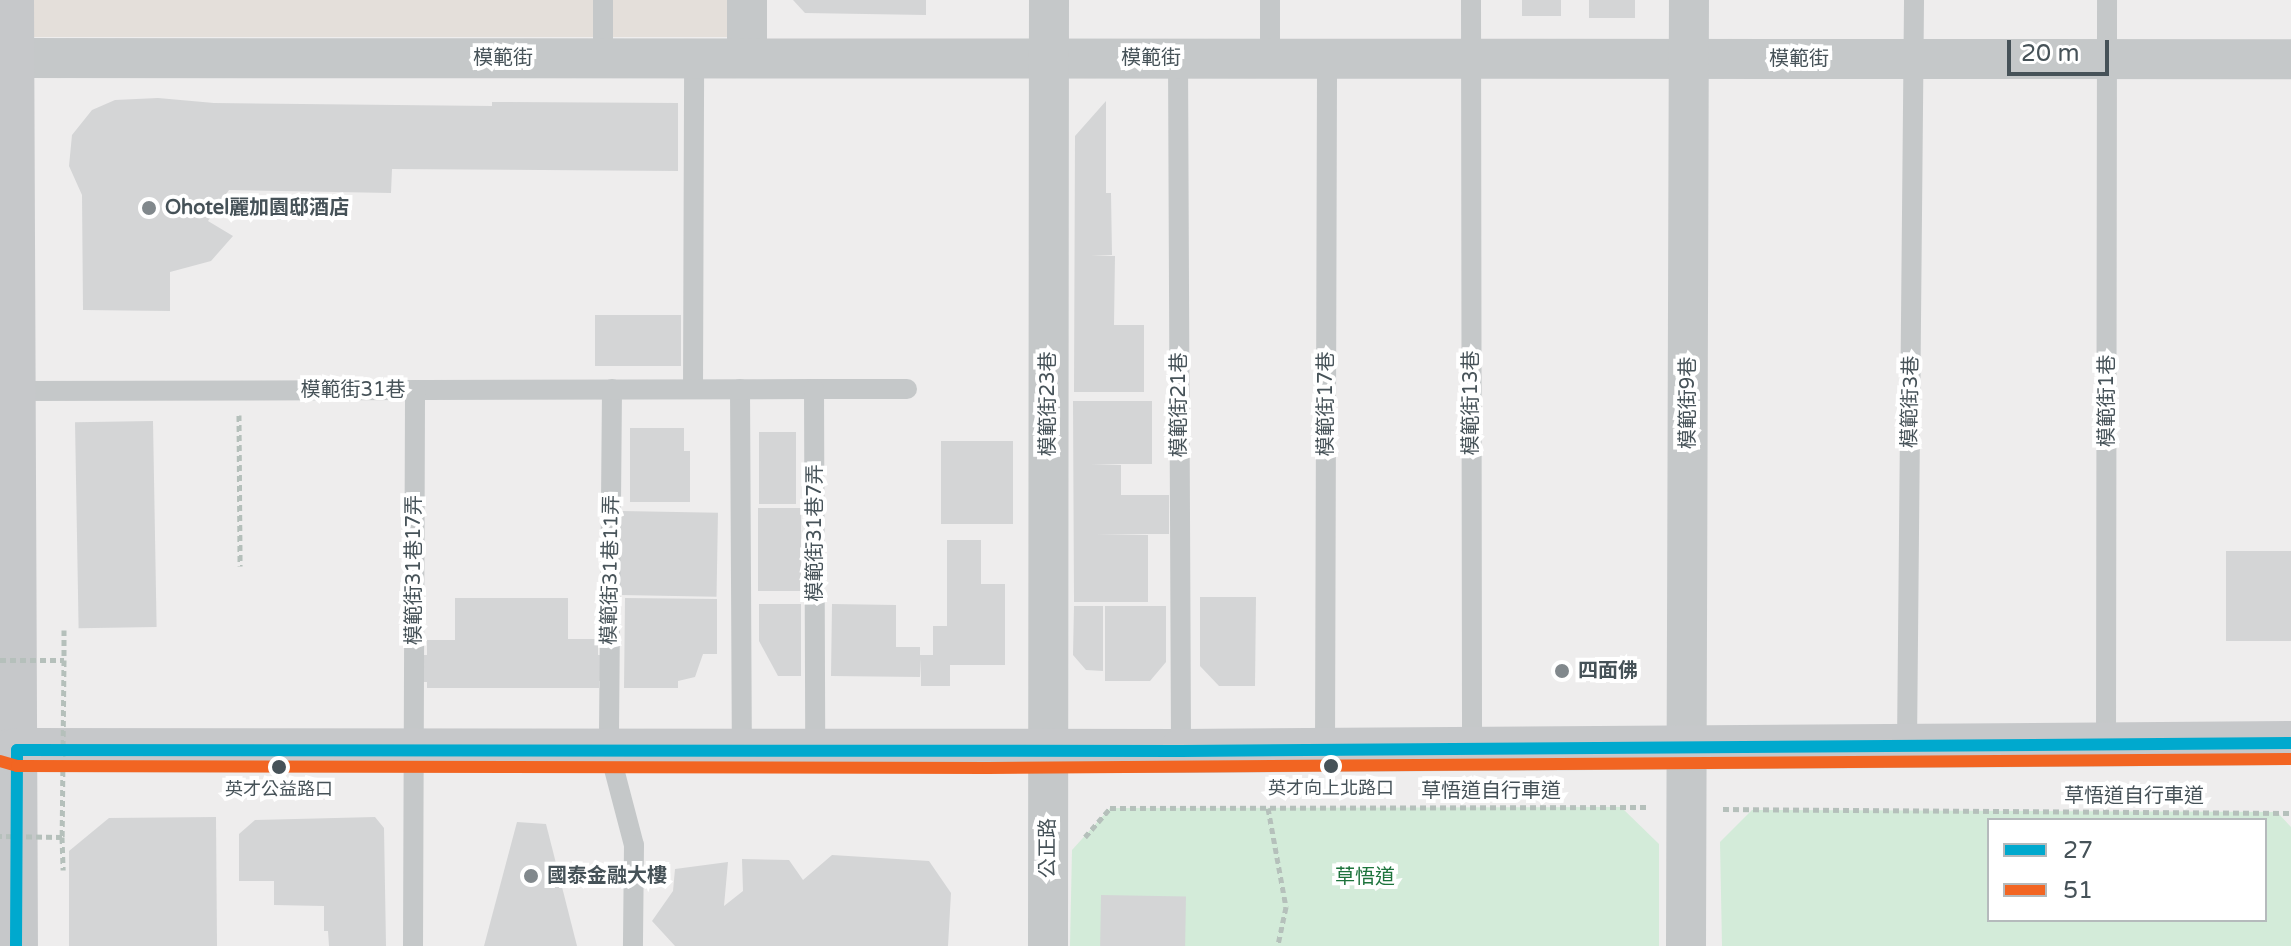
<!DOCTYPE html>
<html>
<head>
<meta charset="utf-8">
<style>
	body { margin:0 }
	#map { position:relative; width:2291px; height:946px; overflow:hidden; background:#eeeded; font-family:"Varela Round","Noto Sans TC",sans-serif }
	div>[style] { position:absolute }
	.commercial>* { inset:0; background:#e4dfda; transform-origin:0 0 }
	.green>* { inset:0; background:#d3ebd9 }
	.building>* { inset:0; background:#d4d5d6; transform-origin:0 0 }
	.path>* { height:5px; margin-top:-2.5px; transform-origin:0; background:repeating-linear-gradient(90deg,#b5c0bb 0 6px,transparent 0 10px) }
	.service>* { height:20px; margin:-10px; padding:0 10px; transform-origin:10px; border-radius:10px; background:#c5c8c9 }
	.minor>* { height:40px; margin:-20px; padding:0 20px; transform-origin:20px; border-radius:20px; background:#c5c8c9 }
	.secondary>* { height:44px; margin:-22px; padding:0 22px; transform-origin:22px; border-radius:22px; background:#c6c8ca }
	.path-bridge>* { height:5px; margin-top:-2.5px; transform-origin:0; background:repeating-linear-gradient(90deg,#b5c0bb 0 6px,transparent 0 10px) }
	.bus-1>* { height:12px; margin:-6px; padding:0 6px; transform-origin:6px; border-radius:6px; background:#00a9ce }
	.bus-2>* { height:12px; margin:-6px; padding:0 6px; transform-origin:6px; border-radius:6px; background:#f26522 }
	.dots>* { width:22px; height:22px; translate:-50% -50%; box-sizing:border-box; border:4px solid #fff; border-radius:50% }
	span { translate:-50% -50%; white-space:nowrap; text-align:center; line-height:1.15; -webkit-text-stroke:8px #fff; paint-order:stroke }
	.bus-label { font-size:18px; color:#465258 }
	.street-label { font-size:20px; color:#465258 }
	.poi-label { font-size:20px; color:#465258; font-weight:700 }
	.left { translate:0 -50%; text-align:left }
	.park-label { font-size:20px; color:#1d733c }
	.legend { position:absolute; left:1987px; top:818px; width:280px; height:104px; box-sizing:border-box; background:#fff; border:2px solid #b5babc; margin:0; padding:10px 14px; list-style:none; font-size:24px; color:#465258 }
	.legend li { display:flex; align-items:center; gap:16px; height:40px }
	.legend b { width:40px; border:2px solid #b5babc }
	.scale { position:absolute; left:2007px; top:40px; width:102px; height:36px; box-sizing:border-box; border:4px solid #465258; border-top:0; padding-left:10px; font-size:24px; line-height:28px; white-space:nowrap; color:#465258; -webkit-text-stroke:6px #fff; paint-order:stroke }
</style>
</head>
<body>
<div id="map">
	<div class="commercial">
		<div style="left:34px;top:0;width:702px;height:37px"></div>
	</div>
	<div class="green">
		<div style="clip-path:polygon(1621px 807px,1659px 844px,1659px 946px,1070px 946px,1072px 850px,1110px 808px)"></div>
		<div style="clip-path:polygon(evenodd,1752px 810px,2277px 812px,2291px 827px,2291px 946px,1722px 946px,1720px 842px,1752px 810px,1989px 820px,2265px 820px,2265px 920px,1989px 920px,1989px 820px)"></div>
	</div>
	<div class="building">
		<div style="clip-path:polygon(793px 0,926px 0,926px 15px,805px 13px)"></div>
		<div style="left:1522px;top:0;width:39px;height:16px"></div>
		<div style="left:1589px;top:0;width:46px;height:18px"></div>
		<div style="clip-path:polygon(158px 98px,214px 103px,492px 106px,492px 102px,678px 103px,678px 171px,392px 169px,391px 193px,229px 190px,208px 221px,233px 236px,211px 261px,170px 272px,170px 311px,83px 310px,82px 195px,69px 166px,72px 135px,92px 110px,115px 100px)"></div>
		<div style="clip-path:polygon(1106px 101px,1106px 193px,1111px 193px,1112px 255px,1091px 256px,1115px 256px,1114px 325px,1144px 325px,1144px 392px,1074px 392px,1075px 136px)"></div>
		<div style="left:595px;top:315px;width:86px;height:51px"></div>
		<div style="clip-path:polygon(1073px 401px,1152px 401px,1152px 464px,1091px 464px,1121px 465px,1121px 495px,1169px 495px,1169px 534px,1096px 534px,1148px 535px,1148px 602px,1074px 602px)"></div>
		<div style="left:153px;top:421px;width:206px;height:78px;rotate:89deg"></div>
		<div style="clip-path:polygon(630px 428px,684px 428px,684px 451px,690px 451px,690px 502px,630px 502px)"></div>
		<div style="left:759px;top:432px;width:37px;height:72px"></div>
		<div style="left:941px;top:441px;width:72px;height:83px"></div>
		<div style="left:758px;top:508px;width:43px;height:83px"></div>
		<div style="left:621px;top:511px;width:97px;height:84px;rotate:1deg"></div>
		<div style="clip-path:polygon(947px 540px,981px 540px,981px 584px,1005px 584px,1005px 665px,950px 665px,950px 686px,921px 686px,921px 659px,920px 677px,831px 676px,832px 604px,896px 605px,896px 647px,920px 647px,920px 655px,933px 655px,933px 626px,947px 626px)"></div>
		<div style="left:2226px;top:551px;width:65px;height:90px"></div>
		<div style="clip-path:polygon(1200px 597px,1256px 597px,1255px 686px,1219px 686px,1200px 666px)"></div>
		<div style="clip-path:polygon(455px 598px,568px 598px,568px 639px,598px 639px,598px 655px,603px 655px,603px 681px,599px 681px,599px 688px,427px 688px,427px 682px,420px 682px,420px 655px,427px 655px,427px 640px,455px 640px)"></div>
		<div style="clip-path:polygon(625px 598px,717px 599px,717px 654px,703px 654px,695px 677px,678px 681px,678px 688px,624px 688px)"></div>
		<div style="clip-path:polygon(759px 604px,801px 604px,801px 676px,778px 676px,759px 641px)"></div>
		<div style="clip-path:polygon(1074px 606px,1103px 606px,1103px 671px,1086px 670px,1073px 655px)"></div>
		<div style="clip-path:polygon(1105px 606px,1166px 606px,1166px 662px,1150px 681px,1105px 681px)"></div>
		<div style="clip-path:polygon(216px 817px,217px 946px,69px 946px,69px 851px,109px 818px)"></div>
		<div style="clip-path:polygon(375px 817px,384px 828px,386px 946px,329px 946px,328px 931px,324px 931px,324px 906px,274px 905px,274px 881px,239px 881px,239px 834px,255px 820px)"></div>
		<div style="clip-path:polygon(517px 822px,546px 824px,577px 946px,484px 946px)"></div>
		<div style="clip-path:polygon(832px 855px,929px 861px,951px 893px,948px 946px,675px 946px,652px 921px,673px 891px,675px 869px,728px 862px,724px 906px,743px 891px,742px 859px,789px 860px,803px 880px)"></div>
		<div style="left:1101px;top:895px;width:85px;height:51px;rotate:1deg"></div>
	</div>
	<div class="path">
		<div style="left:239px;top:415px;width:151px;rotate:89.6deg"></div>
		<div style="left:64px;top:630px;width:30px;rotate:90deg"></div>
		<div style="left:1268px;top:808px;width:101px;rotate:79.7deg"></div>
		<div style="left:1286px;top:907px;width:40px;rotate:102deg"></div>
		<div style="left:1723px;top:809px;width:568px;rotate:0.4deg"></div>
		<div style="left:62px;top:837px;width:33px;rotate:88deg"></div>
		<div style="left:1085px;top:837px;width:38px;rotate:-49deg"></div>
		<div style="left:1110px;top:808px;width:539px;rotate:-0.11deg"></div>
	</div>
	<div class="service">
		<div style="left:1270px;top:0;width:58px;rotate:90deg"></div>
		<div style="left:1471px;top:0;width:747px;rotate:89.92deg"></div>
		<div style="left:603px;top:58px;width:58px;rotate:-90deg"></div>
		<div style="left:1178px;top:58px;width:693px;rotate:89.75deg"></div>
		<div style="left:612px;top:389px;width:361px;rotate:90.5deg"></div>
		<div style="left:609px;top:750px;width:98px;rotate:75.3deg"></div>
		<div style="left:634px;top:845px;width:101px;rotate:90.6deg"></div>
		<div style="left:693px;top:389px;width:331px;rotate:-89.8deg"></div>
		<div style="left:740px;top:389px;width:361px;rotate:89.7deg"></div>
		<div style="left:814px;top:389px;width:93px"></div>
		<div style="left:14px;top:391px;width:800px;rotate:-0.14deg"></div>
		<div style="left:814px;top:389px;width:362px;rotate:89.8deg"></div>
		<div style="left:2106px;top:743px;width:743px;rotate:-89.92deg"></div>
		<div style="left:1907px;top:745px;width:745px;rotate:-89.46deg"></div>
		<div style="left:1325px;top:750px;width:692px;rotate:-89.83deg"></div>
		<div style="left:413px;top:946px;width:556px;rotate:-89.79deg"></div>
	</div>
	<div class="minor">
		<div style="left:747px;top:0;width:58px;rotate:90deg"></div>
		<div style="left:12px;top:58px;width:2279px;rotate:0.03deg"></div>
		<div style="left:1048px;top:946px;width:946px;rotate:-89.94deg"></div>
		<div style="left:1686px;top:946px;width:946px;rotate:-89.82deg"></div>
	</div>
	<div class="secondary">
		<div style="left:12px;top:0;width:946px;rotate:89.76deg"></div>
		<div style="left:0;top:753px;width:17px;rotate:-10deg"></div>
		<div style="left:17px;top:750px;width:1164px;rotate:0.05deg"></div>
		<div style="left:1181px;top:751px;width:1110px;rotate:-0.41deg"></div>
	</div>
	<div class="path-bridge">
		<div style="left:0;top:660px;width:64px"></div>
		<div style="left:64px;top:660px;width:177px;rotate:90.6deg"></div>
		<div style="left:62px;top:837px;width:62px;rotate:-179.1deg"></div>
	</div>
	<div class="bus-1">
		<div style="left:17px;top:750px;width:1164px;rotate:0.05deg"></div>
		<div style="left:1181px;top:751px;width:1110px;rotate:-0.41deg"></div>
		<div style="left:16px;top:946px;width:196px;rotate:-89.7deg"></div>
	</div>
	<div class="bus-2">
		<div style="left:0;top:761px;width:18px;rotate:16deg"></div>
		<div style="left:17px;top:766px;width:971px;rotate:0.12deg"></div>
		<div style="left:988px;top:768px;width:1303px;rotate:-0.4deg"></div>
	</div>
	<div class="dots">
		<div style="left:149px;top:208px;background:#81888c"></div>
		<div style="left:1562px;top:671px;background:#81888c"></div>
		<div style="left:1331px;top:766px;background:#465258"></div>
		<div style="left:279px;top:767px;background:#465258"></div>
		<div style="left:531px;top:876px;background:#81888c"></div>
	</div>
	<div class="bus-label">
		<span style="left:1331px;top:788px">英才向上北路口</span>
		<span style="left:279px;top:789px">英才公益路口</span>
	</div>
	<div class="street-label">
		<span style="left:503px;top:58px">模範街</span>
		<span style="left:1151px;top:58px">模範街</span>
		<span style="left:1799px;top:59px">模範街</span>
		<span style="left:353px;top:390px">模範街31巷</span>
		<span style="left:2107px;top:401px;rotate:-90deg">模範街1巷</span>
		<span style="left:1911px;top:402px;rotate:-89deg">模範街3巷</span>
		<span style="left:1471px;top:403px;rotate:-90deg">模範街13巷</span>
		<span style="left:1688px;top:403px;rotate:-90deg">模範街9巷</span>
		<span style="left:1048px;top:404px;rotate:-90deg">模範街23巷</span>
		<span style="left:1326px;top:404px;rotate:-90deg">模範街17巷</span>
		<span style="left:1179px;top:405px;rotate:-90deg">模範街21巷</span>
		<span style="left:815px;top:533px;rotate:-90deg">模範街31巷7弄</span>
		<span style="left:414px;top:570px;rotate:-90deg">模範街31巷17弄</span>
		<span style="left:611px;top:570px;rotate:-89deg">模範街31巷11弄</span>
		<span style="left:1491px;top:791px">草悟道自行車道</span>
		<span style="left:2134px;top:796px">草悟道自行車道</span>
		<span style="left:1048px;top:848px;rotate:-90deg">公正路</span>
	</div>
	<div class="poi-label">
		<span class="left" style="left:165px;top:208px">Ohotel麗加園邸酒店</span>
		<span class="left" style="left:1578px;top:671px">四面佛</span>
		<span class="left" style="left:547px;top:876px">國泰金融大樓</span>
	</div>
	<div class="park-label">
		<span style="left:1365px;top:877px">草悟道</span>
	</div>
	<ul class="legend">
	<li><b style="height:10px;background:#00a9ce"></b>27</li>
	<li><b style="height:10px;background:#f26522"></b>51</li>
	</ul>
	<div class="scale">20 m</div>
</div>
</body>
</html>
